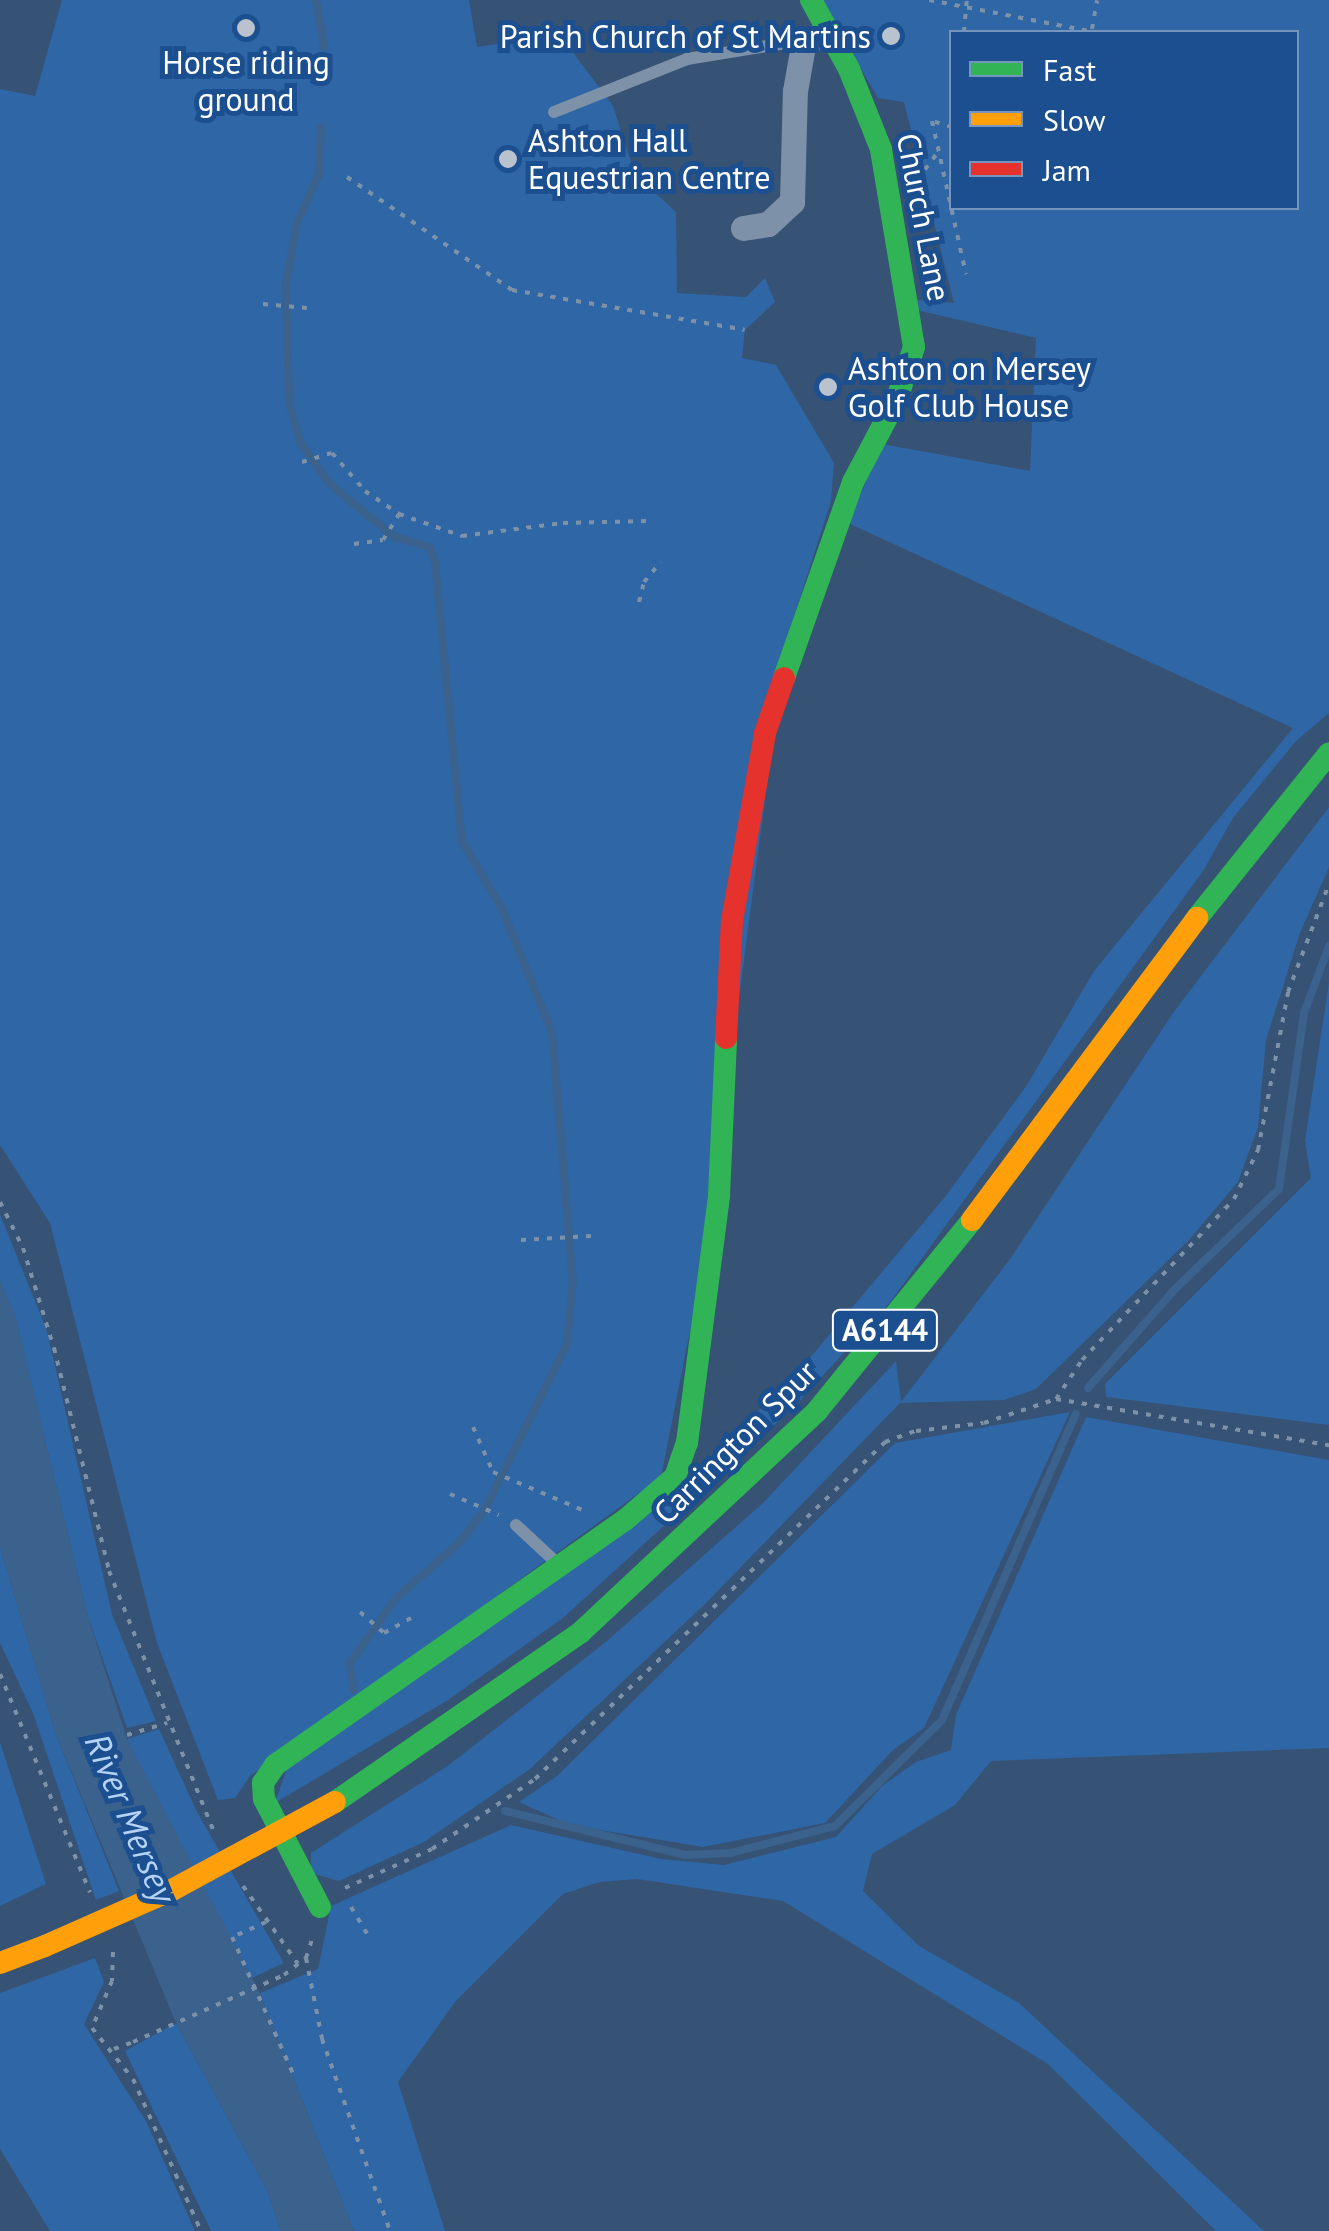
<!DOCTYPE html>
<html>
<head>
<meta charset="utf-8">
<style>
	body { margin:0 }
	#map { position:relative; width:1329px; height:2231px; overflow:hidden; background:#365274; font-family:"PT Sans",sans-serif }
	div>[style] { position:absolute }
	.green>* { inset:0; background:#2f66a5 }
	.water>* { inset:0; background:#3b618d }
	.stream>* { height:8px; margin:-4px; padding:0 4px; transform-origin:4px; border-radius:4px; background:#3b618d }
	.path>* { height:4px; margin-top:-2px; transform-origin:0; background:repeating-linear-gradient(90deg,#7d92a8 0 5px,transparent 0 13px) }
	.lane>* { height:12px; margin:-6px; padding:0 6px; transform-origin:6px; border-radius:6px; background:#7d92a8 }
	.street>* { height:25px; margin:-12.5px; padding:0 12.5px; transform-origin:12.5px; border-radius:12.5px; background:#7d92a8 }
	.fast>* { height:22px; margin:-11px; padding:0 11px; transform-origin:11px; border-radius:11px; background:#30b455 }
	.slow>* { height:22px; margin:-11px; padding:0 11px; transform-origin:11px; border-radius:11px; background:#ff9f0a }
	.jam>* { height:22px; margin:-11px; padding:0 11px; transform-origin:11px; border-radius:11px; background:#e5322d }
	.path-bridge>* { height:4px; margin-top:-2px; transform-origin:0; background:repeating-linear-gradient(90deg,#7d92a8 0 5px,transparent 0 13px) }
	.slow-bridge>* { height:22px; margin:-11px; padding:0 11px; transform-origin:11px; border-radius:11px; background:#ff9f0a }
	.dots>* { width:28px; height:28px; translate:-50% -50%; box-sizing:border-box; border:5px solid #1b4f8f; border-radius:50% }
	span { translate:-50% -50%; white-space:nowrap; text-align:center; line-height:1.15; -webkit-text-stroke:10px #1b4f8f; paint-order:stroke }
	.shield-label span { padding:2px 8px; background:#1b4f8f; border:2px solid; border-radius:8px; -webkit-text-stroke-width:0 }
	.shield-label { font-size:30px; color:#fff; font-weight:700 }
	.poi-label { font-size:32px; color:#fff }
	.right { translate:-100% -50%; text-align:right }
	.left { translate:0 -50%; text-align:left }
	.street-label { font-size:32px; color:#fff }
	.water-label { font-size:35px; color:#b5d3f5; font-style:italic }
	.legend { position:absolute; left:949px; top:30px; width:350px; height:180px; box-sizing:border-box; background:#1b4f8f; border:2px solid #7695bc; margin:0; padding:12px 18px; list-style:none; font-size:30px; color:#fff }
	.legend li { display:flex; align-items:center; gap:20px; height:50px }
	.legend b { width:50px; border:2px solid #7695bc }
</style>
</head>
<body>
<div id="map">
	<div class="green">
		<div style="clip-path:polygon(62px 0,469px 0,477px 47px,560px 35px,613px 106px,635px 174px,676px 212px,677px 293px,746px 297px,765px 278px,775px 302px,745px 330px,742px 358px,776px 365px,834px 463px,831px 501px,785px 645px,707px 1245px,661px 1477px,250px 1776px,235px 1798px,218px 1800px,157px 1643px,50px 1223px,0 1145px,0 89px,35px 96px)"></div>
		<div style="clip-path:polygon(evenodd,821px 0,1329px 0,1329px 713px,1296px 741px,1233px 818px,1203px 871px,891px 1301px,796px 1405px,563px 1618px,448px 1700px,275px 1803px,287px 1768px,681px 1483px,793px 1378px,945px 1197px,1027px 1085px,1094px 971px,1293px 728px,848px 523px,882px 444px,1030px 471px,1036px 338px,917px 310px,917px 300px,954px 303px,904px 102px,878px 98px,821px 0,952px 32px,1296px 32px,1296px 208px,952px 208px,952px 32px)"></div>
		<div style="clip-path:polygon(1329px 807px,1329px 867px,1300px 933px,1266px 1040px,1258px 1127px,1238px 1182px,1189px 1240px,1036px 1389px,1004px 1400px,900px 1403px,707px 1602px,530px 1769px,424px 1842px,339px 1881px,311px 1873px,311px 1853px,449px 1765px,607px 1641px,764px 1502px,896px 1361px,901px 1402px,1010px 1259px,1173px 1013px)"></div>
		<div style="clip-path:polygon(1329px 982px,1329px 1425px,1106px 1397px,1105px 1384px,1311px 1178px,1305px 1141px)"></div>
		<div style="clip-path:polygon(0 1214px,47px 1331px,112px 1614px,156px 1721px,127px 1728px,88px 1617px,15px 1316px,0 1281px)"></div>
		<div style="clip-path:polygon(1070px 1412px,924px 1728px,893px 1750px,825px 1823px,703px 1847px,570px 1825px,519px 1802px,557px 1776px,895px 1443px)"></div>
		<div style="clip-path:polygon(1086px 1417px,1329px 1460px,1329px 1748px,991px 1761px,955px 1805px,872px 1854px,863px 1891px,919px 1946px,1019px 2003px,1264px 2231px,1216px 2231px,1048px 2064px,783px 1901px,637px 1879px,599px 1882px,563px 1894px,455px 2002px,398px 2082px,445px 2231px,354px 2231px,260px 1993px,318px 1969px,331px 1906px,511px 1825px,661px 1859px,724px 1865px,836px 1837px,882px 1786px,916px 1762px,951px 1750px,956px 1715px)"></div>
		<div style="clip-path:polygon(0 1547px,55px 1732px,119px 1891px,96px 1900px,33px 1713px,0 1643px)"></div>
		<div style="clip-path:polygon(159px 1729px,197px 1812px,284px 1963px,252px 1978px,173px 1833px,127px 1739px)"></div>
		<div style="clip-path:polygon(0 1742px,46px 1884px,0 1906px)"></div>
		<div style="clip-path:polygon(95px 1958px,104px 1982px,84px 2024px,146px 2121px,195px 2231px,50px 2231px,0 2149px,0 1993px)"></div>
		<div style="clip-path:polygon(176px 2023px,267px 2190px,281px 2231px,211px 2231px,125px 2051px)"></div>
	</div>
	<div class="water">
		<div style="clip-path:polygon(0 1281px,15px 1315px,88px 1617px,127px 1739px,260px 1993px,354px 2231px,281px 2231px,267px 2190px,176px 2023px,55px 1732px,0 1547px)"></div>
	</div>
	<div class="stream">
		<div style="left:316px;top:0;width:48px;rotate:80.3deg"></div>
		<div style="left:321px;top:127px;width:47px;rotate:92.4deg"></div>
		<div style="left:319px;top:174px;width:54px;rotate:114.2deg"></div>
		<div style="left:297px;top:223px;width:62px;rotate:100.2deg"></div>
		<div style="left:286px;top:284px;width:118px;rotate:88.5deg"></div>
		<div style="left:289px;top:402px;width:44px;rotate:74.1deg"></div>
		<div style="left:301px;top:444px;width:49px;rotate:54.1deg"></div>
		<div style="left:330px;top:484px;width:82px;rotate:39.5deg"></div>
		<div style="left:393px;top:536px;width:39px;rotate:17deg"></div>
		<div style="left:430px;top:547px;width:16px;rotate:72deg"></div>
		<div style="left:435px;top:562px;width:280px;rotate:84.5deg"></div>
		<div style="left:462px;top:841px;width:81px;rotate:59.6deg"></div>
		<div style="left:503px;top:911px;width:131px;rotate:68deg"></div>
		<div style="left:552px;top:1032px;width:249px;rotate:85.2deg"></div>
		<div style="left:573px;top:1280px;width:64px;rotate:95.4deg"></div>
		<div style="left:567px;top:1344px;width:186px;rotate:116.4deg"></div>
		<div style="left:484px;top:1511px;width:42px;rotate:128.2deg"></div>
		<div style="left:458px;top:1544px;width:82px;rotate:138.9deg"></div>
		<div style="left:396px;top:1598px;width:80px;rotate:125.3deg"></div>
		<div style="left:350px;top:1663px;width:27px;rotate:82deg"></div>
		<div style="left:1088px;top:1388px;width:132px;rotate:-48.7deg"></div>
		<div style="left:1175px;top:1289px;width:144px;rotate:-43.9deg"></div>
		<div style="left:1279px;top:1189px;width:178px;rotate:-81.9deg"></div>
		<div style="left:1304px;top:1013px;width:72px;rotate:-69.5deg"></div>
		<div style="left:505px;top:1811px;width:185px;rotate:13.7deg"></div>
		<div style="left:685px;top:1855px;width:46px;rotate:-2.5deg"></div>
		<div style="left:731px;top:1853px;width:107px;rotate:-14.6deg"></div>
		<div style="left:835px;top:1826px;width:151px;rotate:-44.7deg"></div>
		<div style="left:942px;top:1720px;width:334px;rotate:-66.4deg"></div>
	</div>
	<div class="path">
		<div style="left:929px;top:0;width:168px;rotate:11deg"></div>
		<div style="left:1092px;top:29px;width:29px;rotate:-80deg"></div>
		<div style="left:964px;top:32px;width:32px;rotate:-85deg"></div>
		<div style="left:952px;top:127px;width:21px;rotate:-163deg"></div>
		<div style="left:932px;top:121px;width:157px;rotate:77.5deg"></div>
		<div style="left:347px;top:177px;width:200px;rotate:34.4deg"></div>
		<div style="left:512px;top:290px;width:236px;rotate:9.7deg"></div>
		<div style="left:917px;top:180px;width:35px;rotate:-53deg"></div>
		<div style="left:263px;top:304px;width:44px;rotate:5.2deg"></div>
		<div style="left:302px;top:462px;width:31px;rotate:-17deg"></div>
		<div style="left:332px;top:453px;width:50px;rotate:49deg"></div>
		<div style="left:365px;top:491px;width:41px;rotate:34.1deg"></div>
		<div style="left:399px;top:514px;width:67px;rotate:19.2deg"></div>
		<div style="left:462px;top:536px;width:102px;rotate:-7.3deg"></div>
		<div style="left:563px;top:523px;width:85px;rotate:-1.3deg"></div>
		<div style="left:354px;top:544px;width:29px;rotate:-8deg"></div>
		<div style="left:383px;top:540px;width:31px;rotate:-58deg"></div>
		<div style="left:639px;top:602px;width:21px;rotate:-76deg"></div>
		<div style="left:644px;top:582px;width:26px;rotate:-50deg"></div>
		<div style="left:0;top:1202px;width:51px;rotate:63.4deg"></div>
		<div style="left:23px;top:1248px;width:105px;rotate:72.8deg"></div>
		<div style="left:54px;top:1348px;width:230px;rotate:76.1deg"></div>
		<div style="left:109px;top:1571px;width:279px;rotate:68.1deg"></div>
		<div style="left:521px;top:1240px;width:70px;rotate:-3.3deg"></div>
		<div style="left:1056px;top:1399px;width:47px;rotate:-56.3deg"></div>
		<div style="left:1082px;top:1360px;width:221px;rotate:-46.6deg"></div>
		<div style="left:1234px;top:1199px;width:55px;rotate:-63.9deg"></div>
		<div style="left:1258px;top:1150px;width:161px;rotate:-79.2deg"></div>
		<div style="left:1288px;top:992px;width:116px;rotate:-69.2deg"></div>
		<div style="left:473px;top:1427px;width:49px;rotate:66deg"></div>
		<div style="left:493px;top:1472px;width:100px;rotate:23deg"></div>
		<div style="left:450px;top:1494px;width:53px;rotate:23.2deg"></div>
		<div style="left:360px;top:1612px;width:32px;rotate:41deg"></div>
		<div style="left:384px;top:1633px;width:35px;rotate:-29deg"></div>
		<div style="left:0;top:1674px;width:236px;rotate:67.6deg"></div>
		<div style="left:127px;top:1735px;width:42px;rotate:-16.7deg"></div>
		<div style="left:243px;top:1886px;width:95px;rotate:54.8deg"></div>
		<div style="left:345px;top:1888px;width:95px;rotate:-24.1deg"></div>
		<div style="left:432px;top:1849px;width:125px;rotate:-34.2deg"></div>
		<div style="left:535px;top:1779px;width:486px;rotate:-43.9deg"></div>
		<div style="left:885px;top:1442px;width:33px;rotate:-20deg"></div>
		<div style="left:916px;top:1431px;width:68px;rotate:-6.7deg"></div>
		<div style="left:984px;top:1423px;width:76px;rotate:-18.4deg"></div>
		<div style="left:1056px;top:1399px;width:277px;rotate:9.6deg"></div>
		<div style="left:351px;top:1907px;width:31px;rotate:59deg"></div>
		<div style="left:266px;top:1922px;width:37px;rotate:156deg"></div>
		<div style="left:232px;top:1937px;width:154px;rotate:65.9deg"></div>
		<div style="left:113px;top:1952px;width:29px;rotate:92deg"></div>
		<div style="left:112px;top:1981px;width:51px;rotate:113.1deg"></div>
		<div style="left:92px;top:2028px;width:65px;rotate:51.2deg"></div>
		<div style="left:133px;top:2079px;width:167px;rotate:65.9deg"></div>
		<div style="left:306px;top:1958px;width:83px;rotate:78.8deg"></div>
		<div style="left:322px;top:2039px;width:204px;rotate:70.5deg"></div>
		<div style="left:284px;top:1975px;width:28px;rotate:-38deg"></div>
		<div style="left:306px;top:1958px;width:25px;rotate:-72deg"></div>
		<div style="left:114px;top:2049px;width:20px;rotate:-20deg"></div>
	</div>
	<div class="lane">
		<div style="left:554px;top:112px;width:143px;rotate:-21.7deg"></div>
		<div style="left:687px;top:59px;width:119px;rotate:-9.2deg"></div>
		<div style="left:516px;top:1525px;width:57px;rotate:42.9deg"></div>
	</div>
	<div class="street">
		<div style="left:743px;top:228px;width:25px;rotate:-9deg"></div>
		<div style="left:768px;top:224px;width:33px;rotate:-43deg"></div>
		<div style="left:792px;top:202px;width:111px;rotate:-88.5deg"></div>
		<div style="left:795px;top:91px;width:52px;rotate:-80deg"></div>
		<div style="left:804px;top:40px;width:25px;rotate:-14deg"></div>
	</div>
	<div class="fast">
		<div style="left:784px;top:678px;width:208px;rotate:-70.6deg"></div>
		<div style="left:853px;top:482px;width:94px;rotate:-62.1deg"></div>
		<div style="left:897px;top:399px;width:55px;rotate:-71.9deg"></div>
		<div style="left:914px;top:347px;width:201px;rotate:-99.5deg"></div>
		<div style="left:881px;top:149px;width:86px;rotate:-111.8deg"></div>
		<div style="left:849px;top:69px;width:79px;rotate:-118.8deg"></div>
		<div style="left:1197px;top:918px;width:211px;rotate:-51.3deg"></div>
		<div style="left:335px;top:1802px;width:298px;rotate:-34.6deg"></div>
		<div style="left:580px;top:1633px;width:325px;rotate:-43.1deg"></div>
		<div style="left:817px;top:1411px;width:246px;rotate:-50.9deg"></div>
		<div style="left:320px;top:1907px;width:122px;rotate:-117.4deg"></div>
		<div style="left:264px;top:1799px;width:16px;rotate:-94deg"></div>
		<div style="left:263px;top:1783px;width:22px;rotate:-56deg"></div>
		<div style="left:275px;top:1765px;width:427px;rotate:-35deg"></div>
		<div style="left:625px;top:1520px;width:66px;rotate:-40.7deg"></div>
		<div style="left:675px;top:1477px;width:36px;rotate:-71deg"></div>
		<div style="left:687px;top:1443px;width:250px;rotate:-82.6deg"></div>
		<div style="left:719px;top:1195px;width:157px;rotate:-87.4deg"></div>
	</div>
	<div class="slow">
		<div style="left:972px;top:1220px;width:377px;rotate:-53.3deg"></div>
		<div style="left:0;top:1963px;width:48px;rotate:-20.7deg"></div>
	</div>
	<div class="jam">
		<div style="left:726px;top:1038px;width:117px;rotate:-87.1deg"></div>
		<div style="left:732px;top:921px;width:191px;rotate:-80deg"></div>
		<div style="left:765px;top:733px;width:58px;rotate:-70.9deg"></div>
	</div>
	<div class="path-bridge">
		<div style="left:133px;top:2042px;width:165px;rotate:-23.9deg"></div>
	</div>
	<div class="slow-bridge">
		<div style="left:45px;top:1946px;width:139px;rotate:-23.8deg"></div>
		<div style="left:172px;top:1890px;width:185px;rotate:-28.4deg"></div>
	</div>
	<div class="dots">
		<div style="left:246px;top:28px;background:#b9c2ce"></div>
		<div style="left:891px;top:36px;background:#b9c2ce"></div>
		<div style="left:508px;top:159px;background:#b9c2ce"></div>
		<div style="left:828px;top:387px;background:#b9c2ce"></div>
	</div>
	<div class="shield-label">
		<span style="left:885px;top:1330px">A6144</span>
	</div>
	<div class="poi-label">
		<span class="right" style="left:871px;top:36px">Parish Church of St Martins</span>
		<span style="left:246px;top:81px">Horse riding<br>ground</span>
		<span class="left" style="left:528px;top:159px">Ashton Hall<br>Equestrian Centre</span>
		<span class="left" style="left:848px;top:387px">Ashton on Mersey<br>Golf Club House</span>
	</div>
	<div class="street-label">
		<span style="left:924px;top:217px;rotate:79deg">Church Lane</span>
		<span style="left:735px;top:1442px;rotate:-45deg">Carrington Spur</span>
	</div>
	<div class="water-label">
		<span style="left:131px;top:1818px;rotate:67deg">River Mersey</span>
	</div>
	<ul class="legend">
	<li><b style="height:12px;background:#30b455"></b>Fast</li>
	<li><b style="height:12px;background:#ff9f0a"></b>Slow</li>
	<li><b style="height:12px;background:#e5322d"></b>Jam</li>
	</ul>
</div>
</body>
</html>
